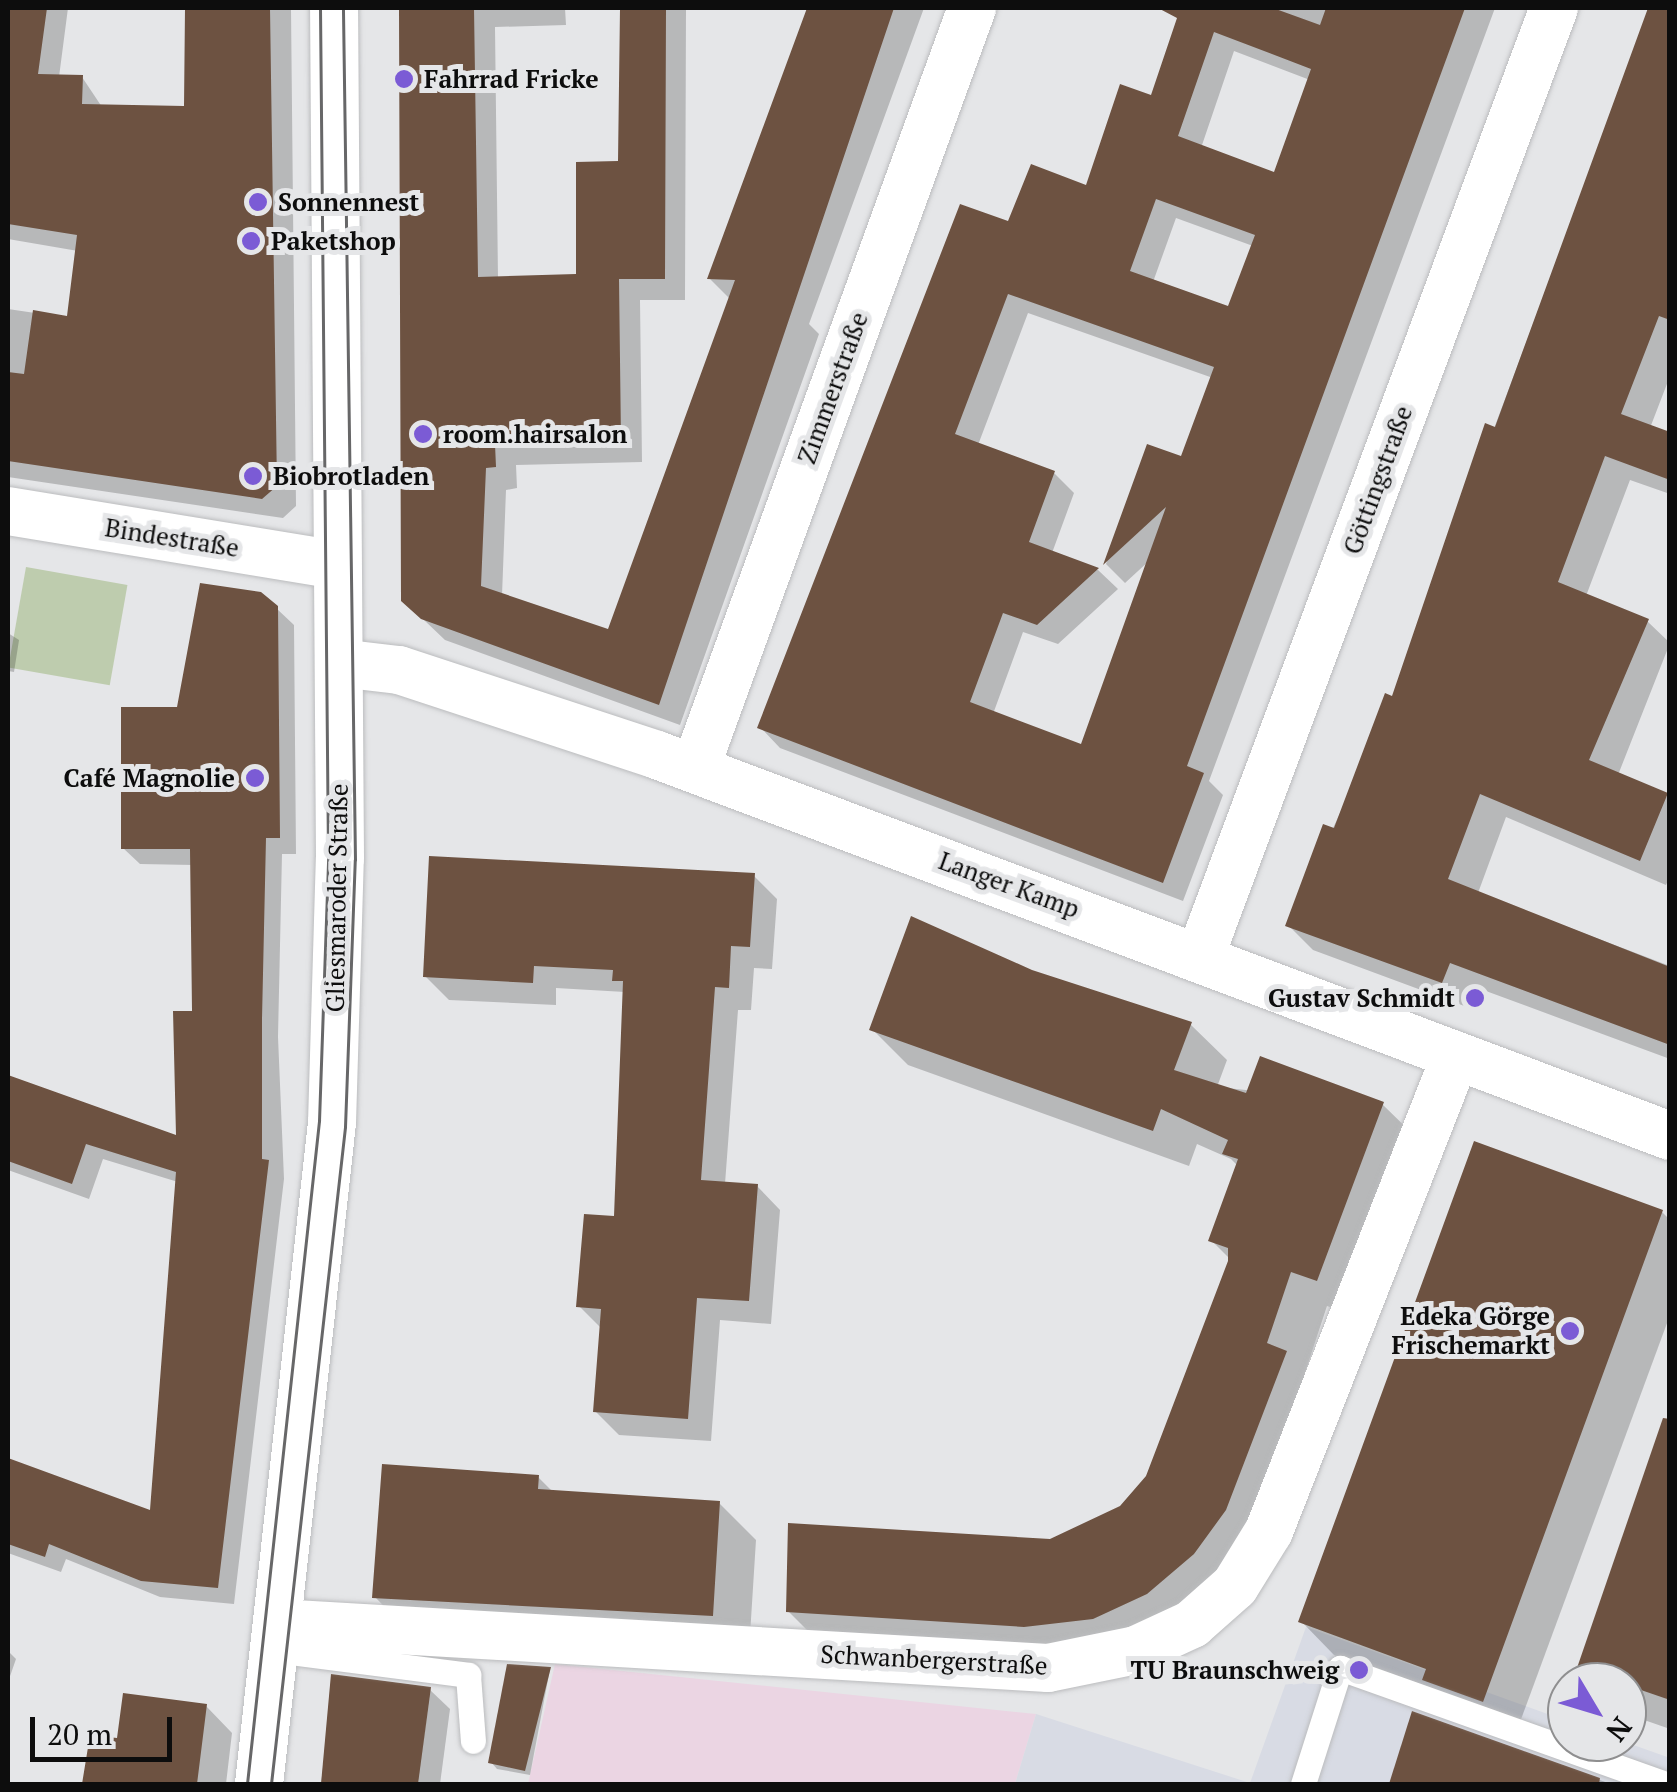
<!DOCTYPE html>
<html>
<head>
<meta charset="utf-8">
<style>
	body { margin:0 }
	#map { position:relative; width:1677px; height:1792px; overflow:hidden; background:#e5e6e8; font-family:"PT Serif",serif }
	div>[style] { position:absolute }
	.commercial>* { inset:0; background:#ebd5e3 }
	.built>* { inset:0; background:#d8dbe4 }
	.green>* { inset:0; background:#beccae; transform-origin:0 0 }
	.shadow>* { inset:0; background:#0003 }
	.building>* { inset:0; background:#6d5241 }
	.roads { filter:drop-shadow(0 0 2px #bbbcbe) drop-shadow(0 0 2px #bbbcbe) }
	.lane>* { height:25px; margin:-12.5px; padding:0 12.5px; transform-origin:12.5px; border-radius:12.5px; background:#fff }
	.street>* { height:48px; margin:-24px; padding:0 24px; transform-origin:24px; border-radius:24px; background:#fff }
	.tram>* { height:2.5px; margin:-1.25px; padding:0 1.25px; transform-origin:1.25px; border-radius:1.25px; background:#676768 }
	.dots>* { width:28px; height:28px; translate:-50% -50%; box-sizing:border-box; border:5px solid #e5e6e8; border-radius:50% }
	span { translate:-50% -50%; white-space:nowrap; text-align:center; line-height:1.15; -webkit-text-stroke:10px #e5e6e8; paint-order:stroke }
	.poi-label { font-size:25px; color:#0d0d0d; font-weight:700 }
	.left { translate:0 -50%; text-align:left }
	.right { translate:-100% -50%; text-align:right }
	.street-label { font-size:25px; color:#0d0d0d }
	.frame { position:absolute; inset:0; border:10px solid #0d0d0d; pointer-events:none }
	.north { position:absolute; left:1547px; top:1662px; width:100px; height:100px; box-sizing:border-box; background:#e5e6e8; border:2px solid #8f8f90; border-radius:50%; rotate:128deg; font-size:28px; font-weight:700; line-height:40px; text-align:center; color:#0d0d0d }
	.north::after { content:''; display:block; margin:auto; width:35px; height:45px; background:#7b5bd5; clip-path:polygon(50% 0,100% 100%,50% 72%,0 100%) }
	.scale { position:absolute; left:30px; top:1717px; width:142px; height:45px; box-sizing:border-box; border:5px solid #0d0d0d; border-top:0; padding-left:12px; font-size:30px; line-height:35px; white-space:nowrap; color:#0d0d0d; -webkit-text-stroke:8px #e5e6e8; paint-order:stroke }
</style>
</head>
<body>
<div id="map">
	<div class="commercial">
		<div style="clip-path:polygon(555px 1664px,1036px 1714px,1015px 1784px,528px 1784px)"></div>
	</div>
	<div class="built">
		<div style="clip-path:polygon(1306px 1627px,1567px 1721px,1567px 1742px,1625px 1742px,1670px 1758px,1669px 1784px,1015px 1784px,1036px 1714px,1250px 1783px)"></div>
	</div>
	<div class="green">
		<div style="left:26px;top:567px;width:103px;height:102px;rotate:10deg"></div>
	</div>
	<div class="shadow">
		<div style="clip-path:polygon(8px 8px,111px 8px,68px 8px,59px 77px,82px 77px,102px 107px,187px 108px,199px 8px,291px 8px,296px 506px,283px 518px,8px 477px,8px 309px,69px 318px,78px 251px,8px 239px)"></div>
		<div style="clip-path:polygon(400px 8px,565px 8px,566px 25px,495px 27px,498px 279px,578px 277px,620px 163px,622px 8px,686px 8px,685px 300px,640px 300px,642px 462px,516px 465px,517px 488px,506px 490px,502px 596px,609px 632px,730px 299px,710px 279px,809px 8px,924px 8px,809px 324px,819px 334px,680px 725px,445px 640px,403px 600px)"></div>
		<div style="clip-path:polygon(evenodd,1184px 8px,1495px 8px,1209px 781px,1223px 795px,1183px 901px,780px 748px,760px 727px,1010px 224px,1088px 188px,1153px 99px,1184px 8px,1234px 51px,1310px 80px,1275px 175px,1201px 148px,1234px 51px,1184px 8px,1176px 218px,1253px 246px,1230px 309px,1153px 282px,1176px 218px,1184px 8px,1028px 313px,1213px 378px,1183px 459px,1148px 447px,1106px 564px,1125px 583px,1150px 560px,1083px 748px,993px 714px,1023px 632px,1058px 644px,1118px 589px,1098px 570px,1052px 553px,1074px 493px,1054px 473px,978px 445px,1028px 313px)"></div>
		<div style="clip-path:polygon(1651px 8px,1670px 8px,1670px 376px,1650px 428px,1670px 435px,1670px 494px,1630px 480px,1586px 596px,1647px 621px,1670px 643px,1618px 775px,1670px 798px,1670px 876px,1666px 885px,1506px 817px,1478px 893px,1670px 966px,1670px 1059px,1475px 987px,1467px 1007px,1313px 950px,1288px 925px,1393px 699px)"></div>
		<div style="clip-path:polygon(276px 608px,294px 625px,296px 854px,282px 854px,278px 1037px,284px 1179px,234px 1604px,160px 1597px,66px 1559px,61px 1572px,8px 1553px,8px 1461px,153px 1514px,178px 1182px,103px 1159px,89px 1199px,8px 1170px,8px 1077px,178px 1139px,195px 1013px,193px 865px,140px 864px,123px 848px,179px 709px)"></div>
		<div style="clip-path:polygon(8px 633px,19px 640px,14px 672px,8px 671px)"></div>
		<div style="clip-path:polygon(754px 876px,777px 899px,772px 969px,754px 968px,751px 1010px,738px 1010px,725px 1184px,757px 1186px,780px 1210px,771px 1324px,720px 1320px,711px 1441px,619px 1435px,595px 1411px,602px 1329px,579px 1306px,617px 1218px,625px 992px,556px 988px,556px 1005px,449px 1000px,425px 976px)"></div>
		<div style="clip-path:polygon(1031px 973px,1190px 1024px,1227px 1060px,1217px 1087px,1382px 1104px,1419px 1140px,1353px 1316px,1327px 1306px,1305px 1373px,1322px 1390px,1262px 1547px,1131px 1654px,825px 1648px,788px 1611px,1051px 1542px,1121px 1508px,1149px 1477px,1231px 1260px,1211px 1240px,1238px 1166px,1231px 1159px,1197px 1144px,1189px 1166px,908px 1065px,872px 1029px)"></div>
		<div style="clip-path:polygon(1662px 1212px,1670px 1220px,1670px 1315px,1516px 1733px,1334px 1655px,1301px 1621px)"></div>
		<div style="clip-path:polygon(538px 1477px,553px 1492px,719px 1503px,756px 1540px,749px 1651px,411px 1634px,375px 1597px)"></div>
		<div style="clip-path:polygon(1670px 1491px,1670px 1729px,1627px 1714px,1627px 1682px,1594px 1682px,1580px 1668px)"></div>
		<div style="clip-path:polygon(8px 1651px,16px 1659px,8px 1682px)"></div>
		<div style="clip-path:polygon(550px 1669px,530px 1775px,497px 1769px,491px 1762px)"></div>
		<div style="clip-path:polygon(334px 1677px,429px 1689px,450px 1709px,440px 1784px,321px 1784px)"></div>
		<div style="clip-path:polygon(206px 1706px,232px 1733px,226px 1784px,85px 1784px,92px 1738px,119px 1741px)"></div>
		<div style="clip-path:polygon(1414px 1714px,1611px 1784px,1392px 1784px)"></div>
	</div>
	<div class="building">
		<div style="clip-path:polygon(8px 8px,47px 8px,38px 74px,83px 75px,82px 104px,184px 106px,185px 8px,270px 8px,277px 486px,262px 499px,8px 461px,8px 372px,24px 374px,33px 310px,67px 316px,77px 235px,8px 224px)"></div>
		<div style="clip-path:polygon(399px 8px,474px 8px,478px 277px,576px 274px,576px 162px,618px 161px,620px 8px,666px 8px,665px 279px,619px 279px,621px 441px,495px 444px,496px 467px,486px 468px,481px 586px,608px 629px,735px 280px,707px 279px,807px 8px,894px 8px,659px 705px,421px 619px,401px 601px)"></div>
		<div style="clip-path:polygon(evenodd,1158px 8px,1273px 8px,1320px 25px,1326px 8px,1465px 8px,1187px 766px,1204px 773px,1163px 883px,757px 728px,960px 204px,1008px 221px,1031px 164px,1086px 185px,1120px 84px,1151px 95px,1177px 18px,1158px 8px,1214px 32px,1311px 69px,1274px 172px,1178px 136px,1214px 32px,1158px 8px,1156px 199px,1255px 235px,1228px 306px,1130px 271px,1156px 199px,1158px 8px,1008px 294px,1214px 367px,1181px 456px,1147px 444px,1103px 565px,1166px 507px,1081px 744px,970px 702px,1003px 613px,1037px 625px,1099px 568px,1029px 542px,1055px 471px,955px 434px,1008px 294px)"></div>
		<div style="clip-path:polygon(1648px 8px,1670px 8px,1670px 320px,1659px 316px,1621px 414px,1670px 432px,1670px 480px,1605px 456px,1558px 582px,1649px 619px,1589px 760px,1668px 793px,1640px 861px,1480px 794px,1448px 879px,1670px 967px,1670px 1045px,1450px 963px,1442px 983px,1285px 926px,1323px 824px,1334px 828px,1385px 693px,1392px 696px,1485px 423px,1495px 427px)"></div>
		<div style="clip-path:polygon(200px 583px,261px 592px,278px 606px,280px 838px,266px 838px,262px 1019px,262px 1159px,269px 1160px,218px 1588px,141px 1581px,49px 1544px,45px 1557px,8px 1544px,8px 1458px,150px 1510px,176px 1172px,86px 1144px,72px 1184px,8px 1161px,8px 1075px,176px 1135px,173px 1011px,192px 1011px,190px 849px,121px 849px,121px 707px,177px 707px)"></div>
		<div style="clip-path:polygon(429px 856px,755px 873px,750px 947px,731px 946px,729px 988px,715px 987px,701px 1180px,758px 1184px,749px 1301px,697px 1298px,688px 1419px,593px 1412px,601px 1309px,576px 1307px,584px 1214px,614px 1216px,623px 981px,612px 981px,613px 970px,534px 966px,533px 983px,423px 977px)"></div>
		<div style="clip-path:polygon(911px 916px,1032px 970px,1192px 1022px,1174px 1070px,1246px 1093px,1260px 1056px,1384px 1102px,1317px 1281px,1291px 1272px,1267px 1343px,1287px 1351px,1226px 1510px,1194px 1554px,1147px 1594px,1093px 1619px,1024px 1627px,786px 1612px,788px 1523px,1050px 1539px,1120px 1506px,1146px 1476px,1228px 1261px,1228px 1248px,1208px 1241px,1238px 1159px,1222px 1154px,1228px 1140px,1161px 1109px,1153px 1131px,869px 1030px)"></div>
		<div style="clip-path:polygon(1474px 1141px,1663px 1210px,1483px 1702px,1422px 1680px,1426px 1669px,1298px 1622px)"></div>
		<div style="clip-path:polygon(1663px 1418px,1670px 1419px,1670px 1700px,1577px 1668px)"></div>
		<div style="clip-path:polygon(382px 1464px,539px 1475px,538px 1489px,720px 1501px,713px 1616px,372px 1598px)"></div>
		<div style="clip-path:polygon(507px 1664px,551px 1667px,525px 1771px,488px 1763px)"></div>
		<div style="clip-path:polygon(331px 1674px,431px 1687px,418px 1784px,321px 1784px)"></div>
		<div style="clip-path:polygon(123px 1693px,207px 1704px,197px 1784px,82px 1784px,90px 1735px,117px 1738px)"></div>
		<div style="clip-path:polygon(1412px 1711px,1600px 1778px,1599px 1784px,1389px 1784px)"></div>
	</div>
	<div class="roads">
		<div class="lane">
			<div style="left:274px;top:1650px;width:196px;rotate:7.3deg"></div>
			<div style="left:468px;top:1675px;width:66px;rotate:85.7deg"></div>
			<div style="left:1303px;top:1784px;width:122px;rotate:-72.3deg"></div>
			<div style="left:1340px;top:1668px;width:345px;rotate:19.6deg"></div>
		</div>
		<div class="street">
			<div style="left:8px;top:511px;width:333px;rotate:9.3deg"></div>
			<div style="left:339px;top:663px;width:60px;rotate:6.7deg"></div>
			<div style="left:399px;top:670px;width:272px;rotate:18.2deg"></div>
			<div style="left:657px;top:755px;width:1082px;rotate:20.61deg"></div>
			<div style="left:695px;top:769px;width:810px;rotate:-70deg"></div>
			<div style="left:1201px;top:954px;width:1010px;rotate:-69.54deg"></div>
			<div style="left:277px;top:1623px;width:772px;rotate:3.34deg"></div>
			<div style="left:1048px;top:1668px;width:90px;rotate:-11.6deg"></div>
			<div style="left:1136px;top:1650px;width:62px;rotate:-24.9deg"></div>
			<div style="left:1192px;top:1624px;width:57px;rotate:-41.5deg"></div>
			<div style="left:1235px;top:1586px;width:65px;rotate:-58.3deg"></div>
			<div style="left:1269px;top:1531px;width:511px;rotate:-68.55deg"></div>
			<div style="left:259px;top:1784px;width:665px;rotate:-83.7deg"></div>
			<div style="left:332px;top:1123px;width:265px;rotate:-88.3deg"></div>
			<div style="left:340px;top:858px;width:850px;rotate:-90.4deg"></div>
		</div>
	</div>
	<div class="tram">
		<div style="left:247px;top:1784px;width:667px;rotate:-83.8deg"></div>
		<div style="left:319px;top:1121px;width:264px;rotate:-88deg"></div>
		<div style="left:328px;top:857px;width:849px;rotate:-90.54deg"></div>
		<div style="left:271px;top:1784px;width:661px;rotate:-83.57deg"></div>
		<div style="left:345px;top:1127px;width:267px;rotate:-87.9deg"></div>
		<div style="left:355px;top:860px;width:852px;rotate:-90.81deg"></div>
	</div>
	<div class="dots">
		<div style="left:404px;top:79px;background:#7b5bd5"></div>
		<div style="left:258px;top:202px;background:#7b5bd5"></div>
		<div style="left:251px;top:241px;background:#7b5bd5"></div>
		<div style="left:423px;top:434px;background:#7b5bd5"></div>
		<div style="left:253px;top:476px;background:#7b5bd5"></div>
		<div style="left:255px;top:778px;background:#7b5bd5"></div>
		<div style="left:1475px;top:998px;background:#7b5bd5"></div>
		<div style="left:1570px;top:1331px;background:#7b5bd5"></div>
		<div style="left:1359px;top:1670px;background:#7b5bd5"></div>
	</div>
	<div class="poi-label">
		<span class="left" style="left:424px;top:79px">Fahrrad Fricke</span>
		<span class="left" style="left:278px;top:202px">Sonnennest</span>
		<span class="left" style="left:271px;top:241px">Paketshop</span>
		<span class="left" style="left:443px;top:434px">room.hairsalon</span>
		<span class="left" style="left:273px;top:476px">Biobrotladen</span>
		<span class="right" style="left:235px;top:778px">Café Magnolie</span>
		<span class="right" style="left:1455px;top:998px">Gustav Schmidt</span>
		<span class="right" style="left:1550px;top:1331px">Edeka Görge<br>Frischemarkt</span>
		<span class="right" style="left:1339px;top:1670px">TU Braunschweig</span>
	</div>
	<div class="street-label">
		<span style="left:833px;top:388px;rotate:-70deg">Zimmerstraße</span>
		<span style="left:1378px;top:480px;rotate:-70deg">Göttingstraße</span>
		<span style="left:172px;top:538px;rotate:9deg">Bindestraße</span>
		<span style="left:1009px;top:885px;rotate:20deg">Langer Kamp</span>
		<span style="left:337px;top:898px;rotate:-89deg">Gliesmaroder Straße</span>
		<span style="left:934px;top:1660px;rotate:3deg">Schwanbergerstraße</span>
	</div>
	<div class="frame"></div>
	<div class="north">N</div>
	<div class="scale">20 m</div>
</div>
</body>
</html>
